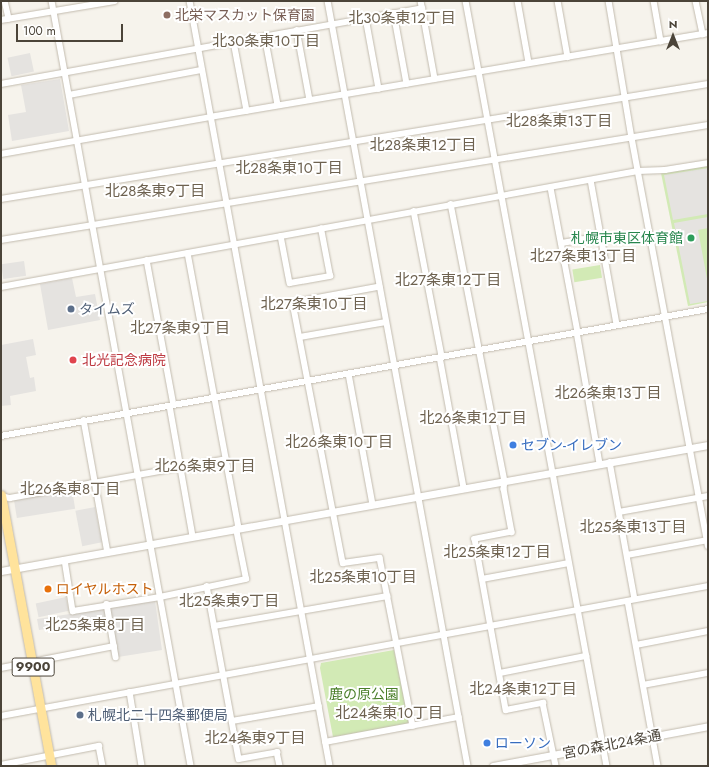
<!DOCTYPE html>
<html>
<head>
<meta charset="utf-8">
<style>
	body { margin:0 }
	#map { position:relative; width:709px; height:767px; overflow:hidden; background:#f6f3ec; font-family:Jost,"Noto Sans JP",sans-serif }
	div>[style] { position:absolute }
	.green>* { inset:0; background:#d2eab5; transform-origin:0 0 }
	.parking>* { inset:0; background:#e5e3e0; transform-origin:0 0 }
	.roads { filter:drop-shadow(0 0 1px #c2bbae) drop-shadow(0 0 1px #c2bbae) }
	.minor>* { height:5.5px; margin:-2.75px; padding:0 2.75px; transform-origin:2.75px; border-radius:2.75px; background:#fff }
	.tertiary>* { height:7px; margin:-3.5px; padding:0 3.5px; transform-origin:3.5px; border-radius:3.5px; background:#fff }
	.primary>* { height:9px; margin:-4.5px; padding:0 4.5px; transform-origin:4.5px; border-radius:4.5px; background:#ffe39c }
	.dots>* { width:11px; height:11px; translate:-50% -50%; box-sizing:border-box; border:2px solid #fff; border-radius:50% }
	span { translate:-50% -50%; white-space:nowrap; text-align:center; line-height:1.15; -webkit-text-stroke:4px #fff; paint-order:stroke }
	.shield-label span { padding:1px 3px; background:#fff; border:1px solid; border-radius:3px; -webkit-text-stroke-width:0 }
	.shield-label { font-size:13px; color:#4b4439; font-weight:700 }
	.education-label { font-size:14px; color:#785e54 }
	.left { translate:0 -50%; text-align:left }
	.leisure-label { font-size:14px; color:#27864d }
	.right { translate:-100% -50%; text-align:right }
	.service-label { font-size:14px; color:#4e5e75 }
	.health-label { font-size:14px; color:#be3a42 }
	.shop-label { font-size:14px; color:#366cbe }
	.food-label { font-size:14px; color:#c56008 }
	.park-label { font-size:14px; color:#4a7f2a }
	.street-label { font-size:14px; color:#4b4439 }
	.neighbourhood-label { font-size:15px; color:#6e6250 }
	.frame { position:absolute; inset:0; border:2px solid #4b4439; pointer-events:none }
	.north { position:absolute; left:653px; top:16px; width:40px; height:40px; -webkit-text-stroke:3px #fff; paint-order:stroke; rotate:0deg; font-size:11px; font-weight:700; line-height:16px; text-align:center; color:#4b4439 }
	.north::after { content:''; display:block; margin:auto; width:14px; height:18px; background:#4b4439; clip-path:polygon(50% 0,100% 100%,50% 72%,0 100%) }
	.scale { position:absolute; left:16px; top:24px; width:107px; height:18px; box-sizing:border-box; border:2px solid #4b4439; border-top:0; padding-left:5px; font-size:12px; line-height:14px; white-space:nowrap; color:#4b4439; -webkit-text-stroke:3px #fff; paint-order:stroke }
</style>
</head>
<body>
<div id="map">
	<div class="green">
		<div style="clip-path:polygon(708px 166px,708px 302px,688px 306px,661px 173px)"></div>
		<div style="left:600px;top:265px;width:13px;height:28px;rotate:81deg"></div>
		<div style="clip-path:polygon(394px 650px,409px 721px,408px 724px,333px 737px,320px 668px,321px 663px)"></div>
	</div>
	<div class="parking">
		<div style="left:30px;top:53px;width:19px;height:23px;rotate:78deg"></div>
		<div style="clip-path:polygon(60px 79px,69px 131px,12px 141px,8px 115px,26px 112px,21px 85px)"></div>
		<div style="clip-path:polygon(708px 168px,708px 214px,673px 220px,664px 175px)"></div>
		<div style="clip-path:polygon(708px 217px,708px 228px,698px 230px,708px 284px,708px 301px,690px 304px,674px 223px)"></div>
		<div style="left:24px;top:261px;width:15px;height:23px;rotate:82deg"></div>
		<div style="clip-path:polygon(72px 278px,76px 297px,95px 294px,100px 320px,48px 330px,40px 284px)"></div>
		<div style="clip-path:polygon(33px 339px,36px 355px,26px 357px,30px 378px,34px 377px,36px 391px,10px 396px,11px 405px,1px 406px,1px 345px)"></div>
		<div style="left:72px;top:489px;width:20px;height:59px;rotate:81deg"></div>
		<div style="left:95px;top:507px;width:36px;height:20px;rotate:79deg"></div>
		<div style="left:66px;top:597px;width:14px;height:31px;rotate:78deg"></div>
		<div style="clip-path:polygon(155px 601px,162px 650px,118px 657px,112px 624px,78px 630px,77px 624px,39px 630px,37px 619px)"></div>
	</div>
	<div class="roads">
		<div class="minor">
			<div style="left:5px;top:1px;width:18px;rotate:77deg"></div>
			<div style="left:52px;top:1px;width:778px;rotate:79.7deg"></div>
			<div style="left:190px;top:1px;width:778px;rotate:79.63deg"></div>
			<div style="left:328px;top:1px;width:778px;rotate:79.63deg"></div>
			<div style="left:421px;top:1px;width:79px;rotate:79.8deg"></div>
			<div style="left:466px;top:1px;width:778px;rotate:79.56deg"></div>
			<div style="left:518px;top:1px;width:63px;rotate:79.9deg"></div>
			<div style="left:558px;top:1px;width:57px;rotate:79.9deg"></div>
			<div style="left:609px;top:1px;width:139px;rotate:80.5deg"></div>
			<div style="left:632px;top:138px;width:415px;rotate:79.4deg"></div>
			<div style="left:654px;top:1px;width:41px;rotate:80.1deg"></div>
			<div style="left:696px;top:1px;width:34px;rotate:78deg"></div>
			<div style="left:394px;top:13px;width:72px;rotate:79.6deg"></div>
			<div style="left:366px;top:18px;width:72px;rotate:79.6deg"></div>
			<div style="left:1px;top:20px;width:115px;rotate:-9.5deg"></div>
			<div style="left:297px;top:30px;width:71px;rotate:79.5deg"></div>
			<div style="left:265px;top:36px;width:70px;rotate:79.3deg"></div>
			<div style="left:234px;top:42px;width:70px;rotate:79.3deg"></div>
			<div style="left:1px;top:84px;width:428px;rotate:-10.2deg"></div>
			<div style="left:69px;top:95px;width:134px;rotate:-10.7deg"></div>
			<div style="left:1px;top:154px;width:212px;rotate:-10deg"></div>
			<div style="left:210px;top:117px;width:505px;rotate:-9.57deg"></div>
			<div style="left:591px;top:180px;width:147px;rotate:79.8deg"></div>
			<div style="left:551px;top:188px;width:147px;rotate:79.4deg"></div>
			<div style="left:1px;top:199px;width:716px;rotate:-9.24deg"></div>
			<div style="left:451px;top:204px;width:282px;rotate:79deg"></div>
			<div style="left:505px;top:481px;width:8px;rotate:97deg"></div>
			<div style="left:504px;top:489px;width:44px;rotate:79.5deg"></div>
			<div style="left:512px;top:532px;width:38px;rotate:169deg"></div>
			<div style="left:475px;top:539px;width:174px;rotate:79.7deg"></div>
			<div style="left:506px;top:710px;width:38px;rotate:-11deg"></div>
			<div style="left:543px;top:703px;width:64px;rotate:78.3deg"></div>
			<div style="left:414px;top:211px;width:149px;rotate:79.1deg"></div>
			<div style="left:281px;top:236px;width:48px;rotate:79.2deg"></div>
			<div style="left:290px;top:283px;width:41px;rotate:-9.9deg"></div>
			<div style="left:330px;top:276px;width:48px;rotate:-100.8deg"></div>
			<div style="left:1px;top:240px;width:716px;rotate:-9.24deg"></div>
			<div style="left:562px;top:243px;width:40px;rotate:-10deg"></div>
			<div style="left:188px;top:253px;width:281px;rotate:79.5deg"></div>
			<div style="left:147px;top:260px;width:147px;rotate:79.5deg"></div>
			<div style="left:1px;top:287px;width:647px;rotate:-10.32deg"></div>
			<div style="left:638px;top:171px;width:27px;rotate:-2deg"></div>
			<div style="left:665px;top:170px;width:44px;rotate:-9.2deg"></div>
			<div style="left:380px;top:287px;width:88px;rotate:169.6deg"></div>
			<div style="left:293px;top:303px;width:265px;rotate:79.1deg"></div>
			<div style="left:343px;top:563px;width:37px;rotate:-8deg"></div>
			<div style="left:380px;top:558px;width:171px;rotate:78.9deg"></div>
			<div style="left:577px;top:332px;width:134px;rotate:80.1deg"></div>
			<div style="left:300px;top:337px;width:87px;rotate:-9.9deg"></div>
			<div style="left:440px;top:357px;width:133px;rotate:79.6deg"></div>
			<div style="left:349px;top:374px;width:133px;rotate:79.6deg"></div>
			<div style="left:170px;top:406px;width:132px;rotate:80deg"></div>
			<div style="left:84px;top:420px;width:135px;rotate:79.8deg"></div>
			<div style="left:1px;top:436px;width:718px;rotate:-10.18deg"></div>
			<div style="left:610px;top:462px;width:139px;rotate:79.7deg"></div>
			<div style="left:1px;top:496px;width:9px;rotate:13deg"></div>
			<div style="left:10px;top:498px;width:219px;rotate:-10.2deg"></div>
			<div style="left:619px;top:512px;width:90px;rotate:-10.2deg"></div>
			<div style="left:627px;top:555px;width:82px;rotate:-10.5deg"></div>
			<div style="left:65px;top:560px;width:52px;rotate:81.1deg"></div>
			<div style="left:73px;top:611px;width:88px;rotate:-9.1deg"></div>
			<div style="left:160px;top:597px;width:88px;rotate:-11.8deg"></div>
			<div style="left:246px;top:579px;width:51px;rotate:-101.3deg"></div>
			<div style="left:482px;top:579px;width:88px;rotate:-10.4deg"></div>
			<div style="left:207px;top:586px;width:176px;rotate:79.5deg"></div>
			<div style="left:239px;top:759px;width:39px;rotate:-10deg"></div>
			<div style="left:277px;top:752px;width:14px;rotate:78deg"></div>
			<div style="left:628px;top:601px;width:168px;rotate:79.7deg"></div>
			<div style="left:107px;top:604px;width:54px;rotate:80.4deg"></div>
			<div style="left:214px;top:626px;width:176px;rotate:-9.8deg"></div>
			<div style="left:636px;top:645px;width:73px;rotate:-11deg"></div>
			<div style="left:1px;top:668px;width:115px;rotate:-11deg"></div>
			<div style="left:500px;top:673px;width:88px;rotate:-11.2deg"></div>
			<div style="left:643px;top:685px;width:66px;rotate:-10.5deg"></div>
			<div style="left:130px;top:692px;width:75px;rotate:80.8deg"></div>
			<div style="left:1px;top:716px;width:719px;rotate:-10.42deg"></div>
			<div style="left:232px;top:721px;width:88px;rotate:-9.8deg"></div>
			<div style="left:325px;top:742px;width:136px;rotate:-10.6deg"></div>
			<div style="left:1px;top:765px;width:100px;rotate:-11deg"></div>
			<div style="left:99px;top:746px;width:20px;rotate:79deg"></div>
		</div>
		<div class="tertiary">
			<div style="left:1px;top:571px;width:718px;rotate:-10.11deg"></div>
			<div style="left:493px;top:766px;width:219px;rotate:-10.5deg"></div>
		</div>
		<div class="primary">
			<div style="left:1px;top:495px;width:276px;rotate:79.5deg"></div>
		</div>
	</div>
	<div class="dots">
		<div style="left:167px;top:15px;background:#8d6e63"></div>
		<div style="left:691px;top:238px;background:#2e9e5b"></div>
		<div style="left:71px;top:309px;background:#5c6f8a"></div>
		<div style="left:73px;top:360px;background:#e0444e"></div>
		<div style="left:513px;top:445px;background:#3f7fe0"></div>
		<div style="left:48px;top:589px;background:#e8710a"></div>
		<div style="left:80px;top:715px;background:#5c6f8a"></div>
		<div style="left:487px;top:743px;background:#3f7fe0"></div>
	</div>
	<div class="shield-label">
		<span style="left:33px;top:667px">9900</span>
	</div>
	<div class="education-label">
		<span class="left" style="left:175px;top:15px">北栄マスカット保育園</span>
	</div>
	<div class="leisure-label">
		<span class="right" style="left:683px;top:238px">札幌市東区体育館</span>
	</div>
	<div class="service-label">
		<span class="left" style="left:79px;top:309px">タイムズ</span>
		<span class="left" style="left:88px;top:715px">札幌北二十四条郵便局</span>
	</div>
	<div class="health-label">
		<span class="left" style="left:82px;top:360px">北光記念病院</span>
	</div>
	<div class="shop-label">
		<span class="left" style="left:521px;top:445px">セブン-イレブン</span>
		<span class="left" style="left:495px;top:743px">ローソン</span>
	</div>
	<div class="food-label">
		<span class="left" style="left:56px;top:589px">ロイヤルホスト</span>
	</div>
	<div class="park-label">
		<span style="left:364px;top:694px">鹿の原公園</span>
	</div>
	<div class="street-label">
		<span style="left:612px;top:744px;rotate:-11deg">宮の森北24条通</span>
	</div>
	<div class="neighbourhood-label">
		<span style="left:402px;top:19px">北30条東12丁目</span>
		<span style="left:266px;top:42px">北30条東10丁目</span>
		<span style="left:559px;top:122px">北28条東13丁目</span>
		<span style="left:423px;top:146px">北28条東12丁目</span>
		<span style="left:289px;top:169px">北28条東10丁目</span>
		<span style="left:155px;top:192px">北28条東9丁目</span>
		<span style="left:583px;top:257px">北27条東13丁目</span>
		<span style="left:448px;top:281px">北27条東12丁目</span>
		<span style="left:314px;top:305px">北27条東10丁目</span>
		<span style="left:180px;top:329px">北27条東9丁目</span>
		<span style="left:608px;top:394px">北26条東13丁目</span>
		<span style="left:473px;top:419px">北26条東12丁目</span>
		<span style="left:339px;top:443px">北26条東10丁目</span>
		<span style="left:205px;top:467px">北26条東9丁目</span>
		<span style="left:70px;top:490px">北26条東8丁目</span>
		<span style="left:633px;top:528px">北25条東13丁目</span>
		<span style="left:497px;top:553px">北25条東12丁目</span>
		<span style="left:363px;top:578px">北25条東10丁目</span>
		<span style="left:229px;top:602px">北25条東9丁目</span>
		<span style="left:95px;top:626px">北25条東8丁目</span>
		<span style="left:523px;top:690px">北24条東12丁目</span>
		<span style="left:389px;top:714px">北24条東10丁目</span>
		<span style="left:255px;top:739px">北24条東9丁目</span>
	</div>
	<div class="frame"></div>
	<div class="north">N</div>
	<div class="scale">100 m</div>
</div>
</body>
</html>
